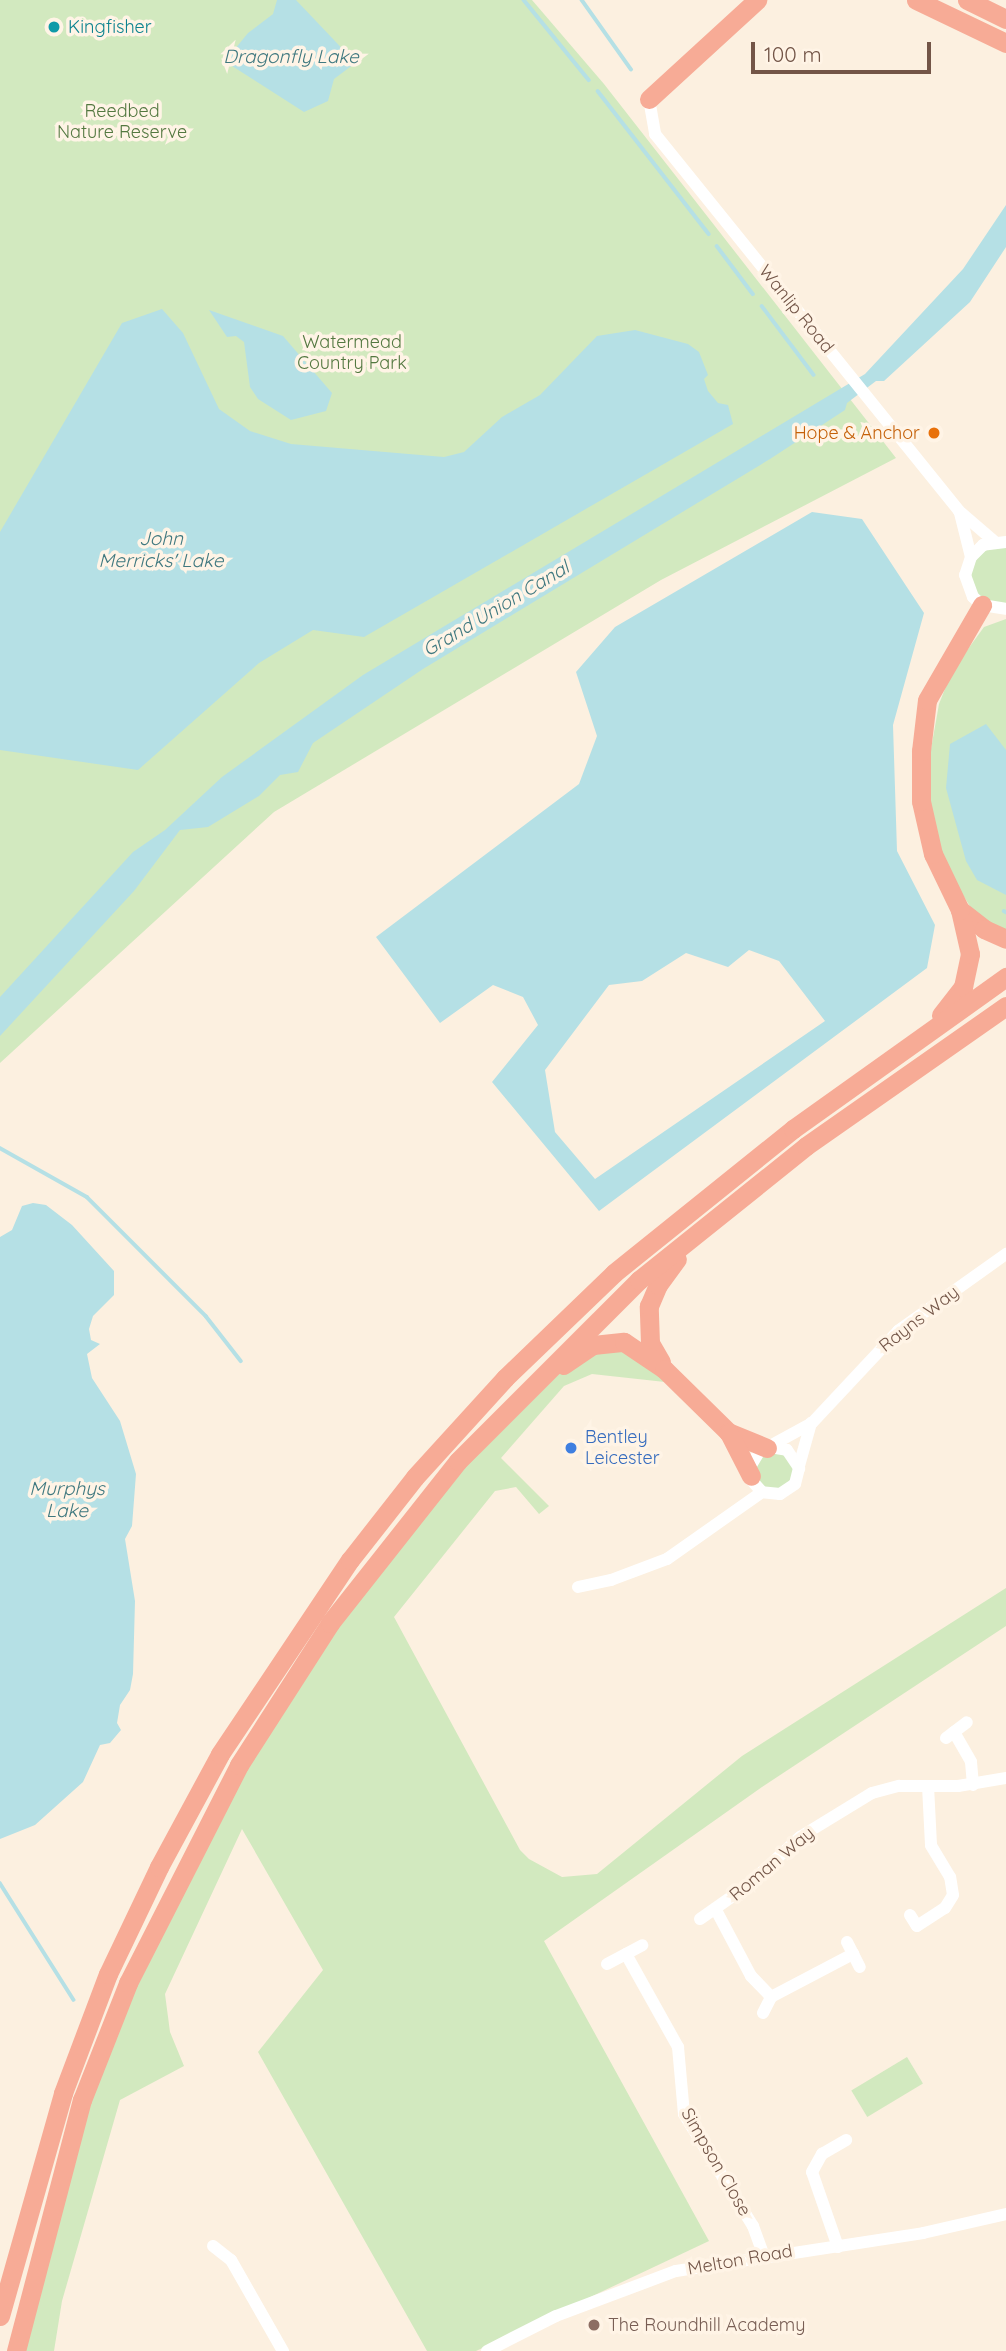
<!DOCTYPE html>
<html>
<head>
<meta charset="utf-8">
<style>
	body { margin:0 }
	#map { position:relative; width:1006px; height:2351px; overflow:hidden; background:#fcf0e0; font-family:Quicksand,sans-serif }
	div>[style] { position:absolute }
	.green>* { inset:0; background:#d2e9bf; transform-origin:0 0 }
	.water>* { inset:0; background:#b5e0e5 }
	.stream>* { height:3.5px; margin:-1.75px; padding:0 1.75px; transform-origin:1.75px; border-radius:1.75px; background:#b5e0e5 }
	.minor>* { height:12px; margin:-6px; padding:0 6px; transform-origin:6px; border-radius:6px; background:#fff }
	.highway>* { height:19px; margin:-9.5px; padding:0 9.5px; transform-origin:9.5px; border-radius:9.5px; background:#f7ab96 }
	.dots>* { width:19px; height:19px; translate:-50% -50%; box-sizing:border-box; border:4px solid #fff4e6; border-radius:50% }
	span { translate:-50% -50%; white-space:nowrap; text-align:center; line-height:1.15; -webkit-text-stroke:7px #fff4e6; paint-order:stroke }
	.culture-label { font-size:18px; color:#0d838f }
	.left { translate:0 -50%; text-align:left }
	.park-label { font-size:18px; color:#537840 }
	.street-label { font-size:18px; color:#735547 }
	.food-label { font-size:18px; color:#c56008 }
	.right { translate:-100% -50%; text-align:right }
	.shop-label { font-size:18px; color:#366cbe }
	.education-label { font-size:18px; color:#785e54 }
	.water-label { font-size:19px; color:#3f787f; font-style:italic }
	.scale { position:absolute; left:751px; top:42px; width:180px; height:32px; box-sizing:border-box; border:4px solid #735547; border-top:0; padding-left:9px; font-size:21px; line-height:24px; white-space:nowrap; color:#735547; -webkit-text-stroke:5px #fff4e6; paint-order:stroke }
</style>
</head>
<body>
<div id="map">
	<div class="green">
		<div style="clip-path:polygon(0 0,532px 0,604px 84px,896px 458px,661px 580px,274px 812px,0 1063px)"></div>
		<div style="clip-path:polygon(1006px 542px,1006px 609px,973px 597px,968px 563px,971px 557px)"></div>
		<div style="clip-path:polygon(1006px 619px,1006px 930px,976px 916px,948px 871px,930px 813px,928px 766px,939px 704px,952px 671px,984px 627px)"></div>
		<div style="clip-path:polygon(624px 1342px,665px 1382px,592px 1374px,564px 1386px,501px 1458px,549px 1506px,539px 1514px,516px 1487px,495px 1491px,394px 1617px,520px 1850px,529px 1859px,562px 1877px,597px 1874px,742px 1756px,1006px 1588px,1006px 1626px,762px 1787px,544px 1941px,709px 2241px,476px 2351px,427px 2351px,258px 2052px,323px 1970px,242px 1829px,165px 1994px,170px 2032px,184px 2066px,120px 2100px,62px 2301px,54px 2351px,16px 2351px,82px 2100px,239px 1765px,458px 1461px,572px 1358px)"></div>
		<div style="clip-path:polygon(759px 1452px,791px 1453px,795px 1484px,766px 1494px,750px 1467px)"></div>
		<div style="left:907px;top:2057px;width:31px;height:65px;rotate:59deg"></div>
	</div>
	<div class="water">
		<div style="clip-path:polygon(277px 0,296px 0,353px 60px,354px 64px,334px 79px,328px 101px,304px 112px,232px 66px,230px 55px,248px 33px,273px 14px)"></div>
		<div style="clip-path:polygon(1006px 205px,1006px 247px,970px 302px,884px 381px,876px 381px,847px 403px,845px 410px,770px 459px,423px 669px,313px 743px,298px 772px,280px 775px,259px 796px,208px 827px,180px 830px,134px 891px,0 1036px,0 997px,133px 852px,165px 830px,222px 777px,363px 675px,865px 374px,963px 269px)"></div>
		<div style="clip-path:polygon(162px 309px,183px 333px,219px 409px,250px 431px,291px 444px,444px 457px,464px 452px,502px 417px,540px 395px,597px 336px,635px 330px,688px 344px,699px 352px,708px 375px,704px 379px,708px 391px,718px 403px,728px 405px,733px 424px,364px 637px,313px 630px,259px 663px,138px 770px,0 750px,0 532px,122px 323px)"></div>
		<div style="clip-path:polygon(209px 310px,283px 336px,332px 393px,326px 411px,291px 420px,258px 399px,250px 387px,244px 342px,236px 336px,227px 337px)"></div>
		<div style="clip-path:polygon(evenodd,812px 512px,862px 519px,924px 613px,893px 725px,897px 851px,935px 925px,927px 968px,599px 1211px,492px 1082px,538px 1025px,523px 997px,493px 985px,440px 1023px,376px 937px,579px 784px,597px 736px,576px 672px,615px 627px,812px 512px,749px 950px,779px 961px,825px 1021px,595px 1179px,555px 1132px,545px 1070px,609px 985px,642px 981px,686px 953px,728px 967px,749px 950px)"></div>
		<div style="clip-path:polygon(986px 724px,1006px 750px,1006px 895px,977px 880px,966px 861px,946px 788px,950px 744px)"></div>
		<div style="clip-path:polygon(33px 1203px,46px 1205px,72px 1225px,114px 1271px,114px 1295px,93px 1316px,89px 1329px,91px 1340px,100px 1344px,87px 1354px,92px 1378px,120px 1421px,136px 1474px,132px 1526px,125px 1539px,135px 1601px,133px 1674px,130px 1690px,120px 1705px,117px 1723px,121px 1730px,110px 1743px,100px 1745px,83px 1782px,35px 1825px,0 1839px,0 1237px,12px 1230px,22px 1206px)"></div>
	</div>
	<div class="stream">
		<div style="left:524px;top:0;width:103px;rotate:50.9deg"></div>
		<div style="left:582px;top:0;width:85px;rotate:54.6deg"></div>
		<div style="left:598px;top:91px;width:181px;rotate:52.2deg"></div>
		<div style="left:717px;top:246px;width:60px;rotate:53.1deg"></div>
		<div style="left:762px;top:306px;width:86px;rotate:53deg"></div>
		<div style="left:1004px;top:911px;width:2px;rotate:27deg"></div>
		<div style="left:0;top:1148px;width:100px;rotate:29.4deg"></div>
		<div style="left:87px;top:1197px;width:168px;rotate:45deg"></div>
		<div style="left:206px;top:1316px;width:57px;rotate:52.1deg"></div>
		<div style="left:0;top:1883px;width:138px;rotate:57.7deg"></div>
	</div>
	<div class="minor">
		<div style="left:649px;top:99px;width:36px;rotate:80deg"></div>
		<div style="left:655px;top:134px;width:484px;rotate:51.1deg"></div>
		<div style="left:959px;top:511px;width:48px;rotate:40.7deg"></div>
		<div style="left:960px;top:513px;width:45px;rotate:76deg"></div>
		<div style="left:1006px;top:542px;width:23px;rotate:173deg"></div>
		<div style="left:983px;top:545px;width:17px;rotate:135deg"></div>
		<div style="left:971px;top:557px;width:19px;rotate:108deg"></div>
		<div style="left:965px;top:575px;width:23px;rotate:70deg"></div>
		<div style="left:973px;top:597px;width:12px;rotate:42deg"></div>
		<div style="left:982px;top:605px;width:24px;rotate:9deg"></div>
		<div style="left:770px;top:1447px;width:17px;rotate:10deg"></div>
		<div style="left:787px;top:1450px;width:22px;rotate:56deg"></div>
		<div style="left:799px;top:1468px;width:16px;rotate:104deg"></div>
		<div style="left:795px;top:1484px;width:18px;rotate:146deg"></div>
		<div style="left:780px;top:1494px;width:18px;rotate:-174deg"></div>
		<div style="left:762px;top:1492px;width:15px;rotate:-132deg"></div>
		<div style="left:752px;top:1481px;width:14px;rotate:-98deg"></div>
		<div style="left:750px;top:1467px;width:17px;rotate:-59deg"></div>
		<div style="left:759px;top:1452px;width:60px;rotate:-28.7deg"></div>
		<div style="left:812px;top:1423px;width:126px;rotate:-46.9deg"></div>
		<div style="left:898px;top:1331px;width:133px;rotate:-35.5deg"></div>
		<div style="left:799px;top:1466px;width:45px;rotate:-74.4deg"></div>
		<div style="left:578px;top:1587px;width:34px;rotate:-12deg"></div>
		<div style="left:611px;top:1580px;width:60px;rotate:-20.6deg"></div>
		<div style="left:667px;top:1559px;width:116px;rotate:-35.2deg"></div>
		<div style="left:954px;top:1732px;width:34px;rotate:60deg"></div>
		<div style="left:971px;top:1762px;width:23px;rotate:85deg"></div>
		<div style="left:946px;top:1738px;width:26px;rotate:-37deg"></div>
		<div style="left:716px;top:1910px;width:75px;rotate:62.1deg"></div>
		<div style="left:751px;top:1976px;width:29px;rotate:46deg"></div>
		<div style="left:771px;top:1997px;width:93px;rotate:-27.7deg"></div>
		<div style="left:910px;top:1915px;width:13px;rotate:58deg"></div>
		<div style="left:917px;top:1926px;width:33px;rotate:-33deg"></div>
		<div style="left:945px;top:1908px;width:15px;rotate:-58deg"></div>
		<div style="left:953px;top:1895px;width:18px;rotate:-99deg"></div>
		<div style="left:950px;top:1877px;width:37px;rotate:-121deg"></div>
		<div style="left:931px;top:1845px;width:59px;rotate:-92.9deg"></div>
		<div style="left:700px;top:1919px;width:57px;rotate:-35.1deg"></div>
		<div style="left:747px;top:1886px;width:72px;rotate:-42.8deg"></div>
		<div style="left:800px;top:1837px;width:84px;rotate:-31.4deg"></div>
		<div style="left:872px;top:1793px;width:28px;rotate:-15deg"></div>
		<div style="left:899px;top:1786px;width:59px"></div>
		<div style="left:958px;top:1786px;width:49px;rotate:-9.5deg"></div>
		<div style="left:847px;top:1942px;width:28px;rotate:63deg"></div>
		<div style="left:626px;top:1954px;width:107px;rotate:60.8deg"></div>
		<div style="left:678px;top:2047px;width:67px;rotate:84.9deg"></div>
		<div style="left:684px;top:2114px;width:132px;rotate:58.4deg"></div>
		<div style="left:753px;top:2226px;width:32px;rotate:70deg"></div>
		<div style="left:607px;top:1964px;width:40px;rotate:-28deg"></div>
		<div style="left:763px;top:2013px;width:18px;rotate:-63deg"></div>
		<div style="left:213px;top:2246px;width:23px;rotate:38deg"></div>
		<div style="left:231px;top:2260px;width:105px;rotate:60.3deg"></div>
		<div style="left:838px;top:2247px;width:79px;rotate:-109.1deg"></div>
		<div style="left:812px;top:2172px;width:21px;rotate:-61deg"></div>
		<div style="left:822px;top:2154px;width:28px;rotate:-30deg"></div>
		<div style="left:487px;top:2351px;width:77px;rotate:-26.9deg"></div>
		<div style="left:556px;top:2316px;width:128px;rotate:-20.6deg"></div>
		<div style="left:676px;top:2271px;width:250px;rotate:-8.7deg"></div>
		<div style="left:923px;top:2233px;width:85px;rotate:-12.9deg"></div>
	</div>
	<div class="highway">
		<div style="left:916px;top:0;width:100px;rotate:25.5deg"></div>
		<div style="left:967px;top:0;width:43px;rotate:26deg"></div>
		<div style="left:649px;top:99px;width:147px;rotate:-42.5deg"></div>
		<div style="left:960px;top:910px;width:31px;rotate:38deg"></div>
		<div style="left:984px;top:929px;width:24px;rotate:24deg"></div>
		<div style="left:941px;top:1015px;width:36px;rotate:-52deg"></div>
		<div style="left:963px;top:987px;width:34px;rotate:-78deg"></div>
		<div style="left:970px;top:954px;width:45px;rotate:-102.8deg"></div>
		<div style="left:960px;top:910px;width:62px;rotate:-115.7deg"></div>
		<div style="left:933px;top:854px;width:54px;rotate:-102.8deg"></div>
		<div style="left:921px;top:801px;width:50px;rotate:-90deg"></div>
		<div style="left:921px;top:751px;width:51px;rotate:-83.3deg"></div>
		<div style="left:927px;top:700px;width:110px;rotate:-59.9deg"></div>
		<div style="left:661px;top:1362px;width:22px;rotate:-120deg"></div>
		<div style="left:650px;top:1343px;width:37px;rotate:-92deg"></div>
		<div style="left:649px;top:1306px;width:23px;rotate:-67deg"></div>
		<div style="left:658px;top:1285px;width:32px;rotate:-54deg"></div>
		<div style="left:563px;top:1365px;width:36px;rotate:-34deg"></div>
		<div style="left:593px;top:1345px;width:31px;rotate:-6deg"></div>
		<div style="left:624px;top:1342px;width:48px;rotate:34deg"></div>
		<div style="left:664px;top:1369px;width:90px;rotate:44.5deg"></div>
		<div style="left:728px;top:1432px;width:42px;rotate:22.3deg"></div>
		<div style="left:729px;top:1433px;width:48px;rotate:62.9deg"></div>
		<div style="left:0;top:2316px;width:232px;rotate:-74.2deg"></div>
		<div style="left:63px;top:2093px;width:127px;rotate:-69.3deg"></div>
		<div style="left:108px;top:1974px;width:119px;rotate:-64.5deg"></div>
		<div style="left:159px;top:1867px;width:128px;rotate:-61.6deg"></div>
		<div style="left:220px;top:1754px;width:234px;rotate:-56.2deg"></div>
		<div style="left:350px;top:1560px;width:105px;rotate:-51.9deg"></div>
		<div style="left:415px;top:1477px;width:134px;rotate:-47.7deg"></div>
		<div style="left:505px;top:1378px;width:151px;rotate:-43.9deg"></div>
		<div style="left:614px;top:1273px;width:230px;rotate:-38.8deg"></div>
		<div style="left:793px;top:1129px;width:262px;rotate:-35.5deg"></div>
		<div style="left:16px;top:2351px;width:260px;rotate:-75.3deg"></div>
		<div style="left:82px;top:2100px;width:126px;rotate:-68.5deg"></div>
		<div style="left:128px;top:1983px;width:245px;rotate:-63deg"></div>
		<div style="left:239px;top:1765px;width:169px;rotate:-57.3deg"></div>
		<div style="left:330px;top:1623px;width:206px;rotate:-51.7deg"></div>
		<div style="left:458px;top:1461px;width:256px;rotate:-45deg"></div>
		<div style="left:639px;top:1280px;width:214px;rotate:-38.7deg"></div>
		<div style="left:806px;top:1146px;width:244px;rotate:-35deg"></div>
	</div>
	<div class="dots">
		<div style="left:54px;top:27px;background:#0f9aa8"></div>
		<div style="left:934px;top:433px;background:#e8710a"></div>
		<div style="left:571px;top:1448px;background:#3f7fe0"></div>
		<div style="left:594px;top:2325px;background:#8d6e63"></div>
	</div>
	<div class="culture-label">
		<span class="left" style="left:68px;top:27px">Kingfisher</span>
	</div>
	<div class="park-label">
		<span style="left:122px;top:122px">Reedbed<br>Nature Reserve</span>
		<span style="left:352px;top:353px">Watermead<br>Country Park</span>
	</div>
	<div class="street-label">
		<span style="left:796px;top:309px;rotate:51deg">Wanlip Road</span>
		<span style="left:919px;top:1319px;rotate:-38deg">Rayns Way</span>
		<span style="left:772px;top:1864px;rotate:-40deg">Roman Way</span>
		<span style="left:716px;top:2162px;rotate:60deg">Simpson Close</span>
		<span style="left:740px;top:2260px;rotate:-10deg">Melton Road</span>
	</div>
	<div class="food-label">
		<span class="right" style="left:920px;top:433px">Hope &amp; Anchor</span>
	</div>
	<div class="shop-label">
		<span class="left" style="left:585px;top:1448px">Bentley<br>Leicester</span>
	</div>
	<div class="education-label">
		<span class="left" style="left:608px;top:2325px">The Roundhill Academy</span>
	</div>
	<div class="water-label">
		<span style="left:291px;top:57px">Dragonfly Lake</span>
		<span style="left:161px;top:550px">John<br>Merricks' Lake</span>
		<span style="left:496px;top:609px;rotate:-31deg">Grand Union Canal</span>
		<span style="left:67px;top:1500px">Murphys<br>Lake</span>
	</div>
	<div class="scale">100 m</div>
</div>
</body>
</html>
